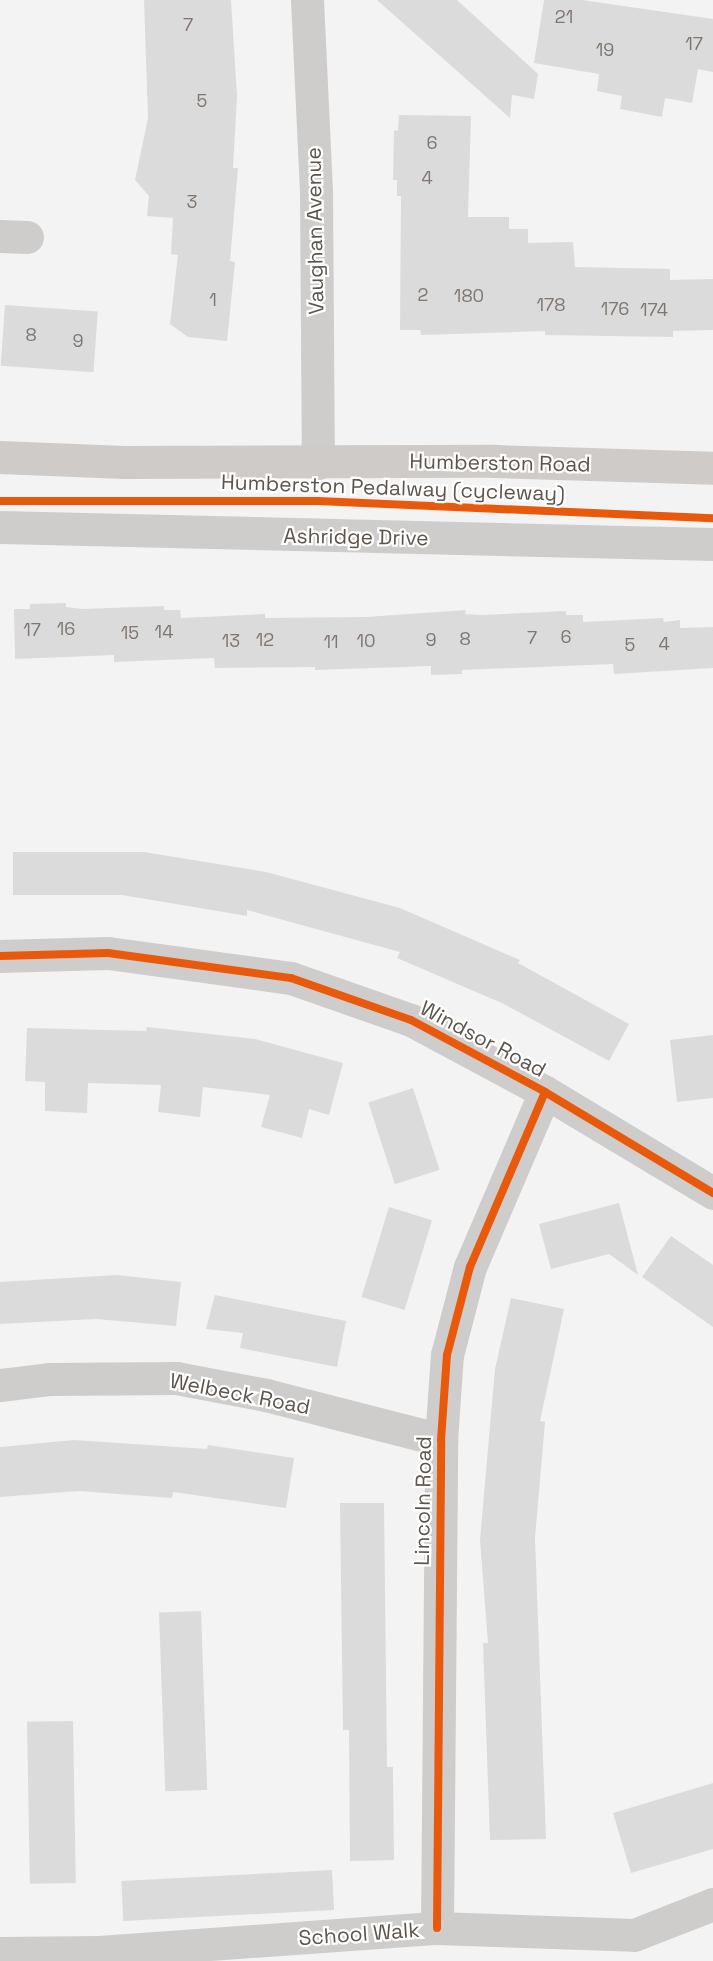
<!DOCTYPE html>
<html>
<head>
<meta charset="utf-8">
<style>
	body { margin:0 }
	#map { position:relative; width:713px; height:1961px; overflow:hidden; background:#f3f3f3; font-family:"Space Grotesk",sans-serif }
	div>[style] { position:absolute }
	.building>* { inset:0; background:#dcdbdb; transform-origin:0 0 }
	.minor>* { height:33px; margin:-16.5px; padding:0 16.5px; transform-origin:16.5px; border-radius:16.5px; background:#cecdcb }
	.major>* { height:33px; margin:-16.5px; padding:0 16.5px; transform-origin:16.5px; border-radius:16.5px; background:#cecbc8 }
	.cycleway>* { height:8px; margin:-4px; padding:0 4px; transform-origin:4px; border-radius:4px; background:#e8590c }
	span { translate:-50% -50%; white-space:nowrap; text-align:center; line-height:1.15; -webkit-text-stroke:4.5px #fff; paint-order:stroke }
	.number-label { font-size:18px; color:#7e7670 }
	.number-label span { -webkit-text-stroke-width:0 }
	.street-label { font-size:21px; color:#5d544c }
</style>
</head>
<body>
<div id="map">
	<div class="building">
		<div style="clip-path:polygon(144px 0,231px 0,237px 96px,233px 168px,238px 168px,230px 261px,235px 262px,227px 341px,188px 337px,170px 324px,178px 255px,171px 254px,173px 218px,147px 216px,149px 196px,135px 180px,148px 118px)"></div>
		<div style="clip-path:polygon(377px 0,457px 0,538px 74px,534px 99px,512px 95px,510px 118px)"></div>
		<div style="clip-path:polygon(544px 0,582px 0,713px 19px,713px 72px,698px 69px,692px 103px,665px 98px,662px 117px,620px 109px,622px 96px,597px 91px,599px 74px,534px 63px)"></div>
		<div style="clip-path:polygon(399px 115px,471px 116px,468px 217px,509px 217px,509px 229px,528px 229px,528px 243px,573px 242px,575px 267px,670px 269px,670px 280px,713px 279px,713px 330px,673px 331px,673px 337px,545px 335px,545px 331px,421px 335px,420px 330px,400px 330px,401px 196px,397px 196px,397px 180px,393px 180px,394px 131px,398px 130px)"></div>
		<div style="left:5px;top:305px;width:93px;height:61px;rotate:4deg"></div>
		<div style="clip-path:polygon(66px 603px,66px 607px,82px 609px,164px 606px,164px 610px,180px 610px,181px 618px,265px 614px,265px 618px,366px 617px,466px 610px,465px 614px,482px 615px,566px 611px,566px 615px,583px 615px,583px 622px,663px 618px,664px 622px,680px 620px,680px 628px,713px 627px,713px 668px,614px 674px,613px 664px,462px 670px,462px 674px,431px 675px,431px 666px,315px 670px,315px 667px,215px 668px,214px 658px,114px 662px,114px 655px,15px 659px,14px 609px,30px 609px,30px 604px)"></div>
		<div style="clip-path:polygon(13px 852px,144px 852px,266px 872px,400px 908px,520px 960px,518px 963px,629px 1024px,609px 1061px,504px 1004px,397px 958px,400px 952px,247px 910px,247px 916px,122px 895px,13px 895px)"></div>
		<div style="clip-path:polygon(147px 1027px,255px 1039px,343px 1063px,329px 1115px,309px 1109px,302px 1138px,261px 1127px,270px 1095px,203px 1087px,200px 1117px,158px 1112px,161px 1085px,88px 1083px,87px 1113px,45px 1111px,45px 1082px,25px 1081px,27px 1028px,146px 1031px)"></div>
		<div style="clip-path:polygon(713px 1035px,713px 1098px,677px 1102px,670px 1040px)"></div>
		<div style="left:413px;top:1088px;width:86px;height:47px;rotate:72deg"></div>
		<div style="clip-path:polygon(619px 1203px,638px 1275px,609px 1254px,551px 1269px,539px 1224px)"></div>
		<div style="left:389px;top:1207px;width:45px;height:94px;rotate:17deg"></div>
		<div style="clip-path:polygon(671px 1236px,713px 1265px,713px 1327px,642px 1277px)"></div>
		<div style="clip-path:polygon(117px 1275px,181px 1282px,176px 1326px,96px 1319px,0 1324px,0 1282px)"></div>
		<div style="clip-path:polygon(215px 1295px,346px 1321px,337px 1367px,240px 1348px,243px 1333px,206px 1329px)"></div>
		<div style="clip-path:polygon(511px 1298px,564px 1309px,540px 1421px,545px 1422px,535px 1538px,546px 1839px,490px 1840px,483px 1643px,488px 1643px,480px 1540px,495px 1369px)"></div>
		<div style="clip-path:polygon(74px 1440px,207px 1449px,208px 1445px,294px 1458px,286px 1508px,173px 1492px,172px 1498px,78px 1491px,0 1497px,0 1447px)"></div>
		<div style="clip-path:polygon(340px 1503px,384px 1503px,387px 1767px,393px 1767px,394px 1860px,350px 1861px,349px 1730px,343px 1730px)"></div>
		<div style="left:201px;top:1611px;width:179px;height:42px;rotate:88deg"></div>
		<div style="left:73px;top:1721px;width:162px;height:46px;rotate:89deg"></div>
		<div style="clip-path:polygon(713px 1783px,713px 1849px,631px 1873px,613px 1813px)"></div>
		<div style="left:332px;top:1870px;width:40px;height:211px;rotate:87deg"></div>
	</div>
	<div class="minor">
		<div style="left:307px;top:0;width:190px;rotate:87.3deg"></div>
		<div style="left:316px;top:190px;width:273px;rotate:89.6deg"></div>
		<div style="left:0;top:236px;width:27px;rotate:2deg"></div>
		<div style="left:0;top:527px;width:713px;rotate:1.37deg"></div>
		<div style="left:0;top:956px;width:108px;rotate:-1.6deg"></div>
		<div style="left:108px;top:953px;width:185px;rotate:7.8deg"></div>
		<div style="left:291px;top:978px;width:127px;rotate:19.3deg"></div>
		<div style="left:411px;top:1020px;width:152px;rotate:28.2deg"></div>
		<div style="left:545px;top:1092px;width:196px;rotate:31deg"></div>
		<div style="left:0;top:1385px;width:49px;rotate:-7deg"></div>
		<div style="left:49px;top:1379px;width:127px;rotate:-0.5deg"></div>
		<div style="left:176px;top:1378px;width:92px;rotate:10.7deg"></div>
		<div style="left:266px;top:1395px;width:181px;rotate:14.4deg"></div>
		<div style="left:437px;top:1928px;width:488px;rotate:-89.5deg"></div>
		<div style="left:441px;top:1440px;width:85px;rotate:-86deg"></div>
		<div style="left:447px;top:1355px;width:91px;rotate:-75.4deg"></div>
		<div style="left:470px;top:1267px;width:190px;rotate:-66.8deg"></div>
		<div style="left:0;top:1953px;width:99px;rotate:-0.6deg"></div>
		<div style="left:99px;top:1952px;width:339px;rotate:-4.1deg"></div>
		<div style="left:437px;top:1928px;width:197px;rotate:2deg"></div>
		<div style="left:634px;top:1935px;width:85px;rotate:-21.4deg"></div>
	</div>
	<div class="major">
		<div style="left:0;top:457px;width:124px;rotate:2.3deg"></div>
		<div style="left:124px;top:462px;width:371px;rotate:-0.2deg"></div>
		<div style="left:495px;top:461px;width:218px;rotate:1.8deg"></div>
	</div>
	<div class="cycleway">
		<div style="left:0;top:501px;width:318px"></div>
		<div style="left:318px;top:501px;width:395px;rotate:2.5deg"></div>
		<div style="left:0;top:956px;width:108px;rotate:-1.6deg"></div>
		<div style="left:108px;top:953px;width:185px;rotate:7.8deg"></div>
		<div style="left:291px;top:978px;width:127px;rotate:19.3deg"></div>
		<div style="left:411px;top:1020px;width:152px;rotate:28.2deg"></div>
		<div style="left:545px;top:1092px;width:196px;rotate:31deg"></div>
		<div style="left:437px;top:1928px;width:488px;rotate:-89.5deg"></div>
		<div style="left:441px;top:1440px;width:85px;rotate:-86deg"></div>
		<div style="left:447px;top:1355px;width:91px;rotate:-75.4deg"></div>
		<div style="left:470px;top:1267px;width:190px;rotate:-66.8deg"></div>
	</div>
	<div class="number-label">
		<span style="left:564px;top:17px">21</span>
		<span style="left:188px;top:25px">7</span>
		<span style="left:694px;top:44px">17</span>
		<span style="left:605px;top:50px">19</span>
		<span style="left:202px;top:101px">5</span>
		<span style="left:432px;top:143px">6</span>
		<span style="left:427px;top:178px">4</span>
		<span style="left:192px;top:202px">3</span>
		<span style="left:423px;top:295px">2</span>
		<span style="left:469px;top:296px">180</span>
		<span style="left:213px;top:300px">1</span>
		<span style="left:551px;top:305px">178</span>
		<span style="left:615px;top:309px">176</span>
		<span style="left:654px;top:310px">174</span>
		<span style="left:31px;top:335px">8</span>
		<span style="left:78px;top:341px">9</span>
		<span style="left:66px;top:629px">16</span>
		<span style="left:32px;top:630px">17</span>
		<span style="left:164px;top:632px">14</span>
		<span style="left:130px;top:633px">15</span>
		<span style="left:566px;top:637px">6</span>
		<span style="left:532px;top:638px">7</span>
		<span style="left:465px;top:639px">8</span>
		<span style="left:265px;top:640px">12</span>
		<span style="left:431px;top:640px">9</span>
		<span style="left:231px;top:641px">13</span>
		<span style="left:366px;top:641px">10</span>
		<span style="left:331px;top:642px">11</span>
		<span style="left:664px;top:644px">4</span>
		<span style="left:630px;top:645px">5</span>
	</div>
	<div class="street-label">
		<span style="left:315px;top:231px;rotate:-91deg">Vaughan Avenue</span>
		<span style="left:500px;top:463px;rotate:1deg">Humberston Road</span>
		<span style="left:393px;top:488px;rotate:2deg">Humberston Pedalway (cycleway)</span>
		<span style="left:356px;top:537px;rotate:1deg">Ashridge Drive</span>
		<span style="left:483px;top:1039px;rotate:28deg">Windsor Road</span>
		<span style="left:240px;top:1394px;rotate:11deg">Welbeck Road</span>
		<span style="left:423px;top:1501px;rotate:-89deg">Lincoln Road</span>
		<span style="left:359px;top:1934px;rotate:-4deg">School Walk</span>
	</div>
</div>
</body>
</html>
